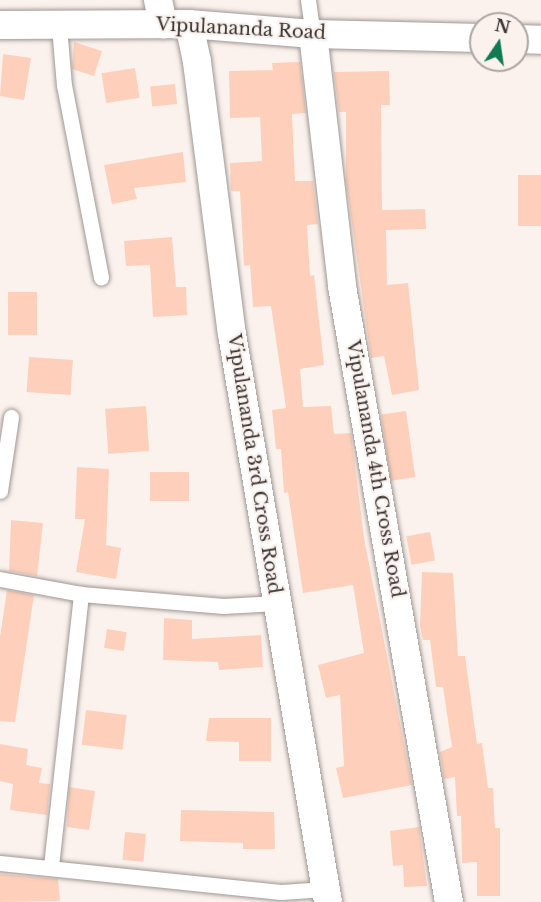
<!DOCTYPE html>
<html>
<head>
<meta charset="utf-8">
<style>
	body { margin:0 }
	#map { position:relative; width:541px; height:902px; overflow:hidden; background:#fbf2ee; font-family:"Libre Baskerville",serif }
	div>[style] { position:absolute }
	.building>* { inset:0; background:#fed0bb; transform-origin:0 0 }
	.roads { filter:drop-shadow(0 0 2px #9f9793) drop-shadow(0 0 2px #9f9793) }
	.lane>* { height:15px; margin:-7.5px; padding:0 7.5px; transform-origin:7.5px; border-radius:7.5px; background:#fff }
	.street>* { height:28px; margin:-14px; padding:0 14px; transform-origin:14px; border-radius:14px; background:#fff }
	span { translate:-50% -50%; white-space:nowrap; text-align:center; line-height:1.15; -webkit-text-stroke:4.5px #fbf2ee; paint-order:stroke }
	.street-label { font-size:18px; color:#363332 }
	.north { position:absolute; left:469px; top:12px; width:60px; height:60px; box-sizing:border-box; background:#fbf2ee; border:2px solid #aca6a3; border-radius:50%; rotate:13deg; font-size:16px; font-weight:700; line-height:24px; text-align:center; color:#363332 }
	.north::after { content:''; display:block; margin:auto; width:21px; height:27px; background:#107a55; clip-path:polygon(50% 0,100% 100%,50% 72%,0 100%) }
</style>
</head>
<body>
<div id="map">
	<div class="building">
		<div style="clip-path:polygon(74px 42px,102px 51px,94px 76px,72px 69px)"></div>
		<div style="clip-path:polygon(3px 54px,31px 58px,24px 100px,0 96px)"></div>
		<div style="clip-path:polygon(300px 62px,306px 113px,292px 114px,295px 181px,313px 181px,318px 224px,307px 225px,310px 276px,314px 275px,324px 365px,300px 369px,303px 407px,331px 406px,334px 434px,351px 433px,364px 538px,412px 785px,343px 798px,336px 768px,344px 766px,340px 695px,326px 698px,318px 665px,364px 653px,353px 585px,303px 593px,288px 492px,284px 493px,281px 449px,276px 449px,272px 410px,286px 408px,271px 306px,253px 307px,250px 265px,244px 266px,240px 191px,231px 191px,230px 163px,262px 161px,260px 117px,230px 118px,229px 71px,273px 70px,272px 63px)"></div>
		<div style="left:135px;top:68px;width:30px;height:34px;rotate:81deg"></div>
		<div style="clip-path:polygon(389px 71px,390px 105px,381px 105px,382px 210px,425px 209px,426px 229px,386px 230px,387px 285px,408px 283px,419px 390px,392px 395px,384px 356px,371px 358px,346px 180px,346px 112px,339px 112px,334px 72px)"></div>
		<div style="left:175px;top:84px;width:20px;height:25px;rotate:84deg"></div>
		<div style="clip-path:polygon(183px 152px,186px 182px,134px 188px,137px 199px,112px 204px,104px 165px)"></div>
		<div style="left:518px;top:175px;width:23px;height:51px"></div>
		<div style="clip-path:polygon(172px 237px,176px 287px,186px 287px,187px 315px,153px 317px,150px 265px,126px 266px,124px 241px)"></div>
		<div style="left:8px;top:292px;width:29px;height:43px"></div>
		<div style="left:29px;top:357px;width:44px;height:35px;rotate:4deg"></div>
		<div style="left:146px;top:406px;width:45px;height:41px;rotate:86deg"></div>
		<div style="left:406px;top:411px;width:67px;height:25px;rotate:82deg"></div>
		<div style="clip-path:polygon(77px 467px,109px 469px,106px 545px,121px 548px,116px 579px,76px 572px,85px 519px,75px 519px)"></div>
		<div style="left:150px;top:472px;width:39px;height:29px"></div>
		<div style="clip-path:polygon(11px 520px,43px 523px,37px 576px,9px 571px)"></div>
		<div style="left:430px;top:532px;width:29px;height:24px;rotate:80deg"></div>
		<div style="clip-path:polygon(422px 572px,453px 573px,458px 656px,465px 656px,477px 744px,482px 743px,488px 788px,493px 788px,495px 828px,500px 828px,500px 896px,477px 896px,477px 862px,462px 863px,461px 816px,457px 816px,455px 777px,444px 779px,440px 752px,452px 747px,443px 687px,436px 687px,430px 640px,423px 640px,420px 625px)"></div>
		<div style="clip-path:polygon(7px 590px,34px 595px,15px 722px,0 721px,0 637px)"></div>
		<div style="clip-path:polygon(164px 618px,192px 620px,192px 639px,261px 635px,263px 667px,219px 670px,218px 662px,163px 660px)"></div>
		<div style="left:107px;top:629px;width:20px;height:19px;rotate:9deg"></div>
		<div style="left:86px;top:710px;width:41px;height:35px;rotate:7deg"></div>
		<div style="clip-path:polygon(209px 718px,271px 718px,271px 761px,239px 761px,239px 742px,206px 741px)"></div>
		<div style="clip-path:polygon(0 744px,28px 749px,26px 765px,42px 768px,39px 783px,50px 784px,47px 815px,10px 810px,13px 784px,0 781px)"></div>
		<div style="clip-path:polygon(69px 787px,95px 791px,89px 830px,67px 827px)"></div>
		<div style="clip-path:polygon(181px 810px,274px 812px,275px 849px,243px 849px,243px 843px,180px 841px)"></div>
		<div style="clip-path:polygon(419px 827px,427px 886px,404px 887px,403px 865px,393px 866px,390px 831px)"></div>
		<div style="left:125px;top:832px;width:21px;height:28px;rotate:5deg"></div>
		<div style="clip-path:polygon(0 874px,58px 879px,60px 901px,0 902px)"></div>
	</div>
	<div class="roads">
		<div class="lane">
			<div style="left:308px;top:0;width:34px;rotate:82deg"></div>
			<div style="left:59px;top:26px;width:59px;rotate:85.2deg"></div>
			<div style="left:64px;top:85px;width:196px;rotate:79.1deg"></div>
			<div style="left:0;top:491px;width:75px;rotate:-81.5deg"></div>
			<div style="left:0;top:579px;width:82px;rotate:10.5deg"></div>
			<div style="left:81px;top:594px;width:143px;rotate:4.8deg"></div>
			<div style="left:223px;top:606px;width:54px;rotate:-3.2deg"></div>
			<div style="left:0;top:863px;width:282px;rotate:5.9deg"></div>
			<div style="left:281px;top:892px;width:45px;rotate:-3.8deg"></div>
			<div style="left:51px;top:866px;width:274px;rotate:-83.7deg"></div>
		</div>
		<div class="street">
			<div style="left:158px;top:0;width:25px;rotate:78deg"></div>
			<div style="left:189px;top:24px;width:39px;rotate:78deg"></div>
			<div style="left:197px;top:62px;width:274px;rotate:82.7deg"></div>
			<div style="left:232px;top:334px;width:576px;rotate:80.41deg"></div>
			<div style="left:0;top:25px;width:189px;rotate:-0.3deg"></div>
			<div style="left:189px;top:24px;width:124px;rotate:4.6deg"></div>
			<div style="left:313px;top:34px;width:168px;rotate:1.4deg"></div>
			<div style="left:313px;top:34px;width:254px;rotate:83.4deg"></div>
			<div style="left:342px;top:286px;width:625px;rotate:80.15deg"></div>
			<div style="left:517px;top:39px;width:24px;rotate:2deg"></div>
		</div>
	</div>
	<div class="street-label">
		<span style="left:241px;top:29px;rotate:3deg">Vipulananda Road</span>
		<span style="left:254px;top:464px;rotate:81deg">Vipulananda 3rd Cross Road</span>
		<span style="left:375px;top:469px;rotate:80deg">Vipulananda 4th Cross Road</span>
	</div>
	<div class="north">N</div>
</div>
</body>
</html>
